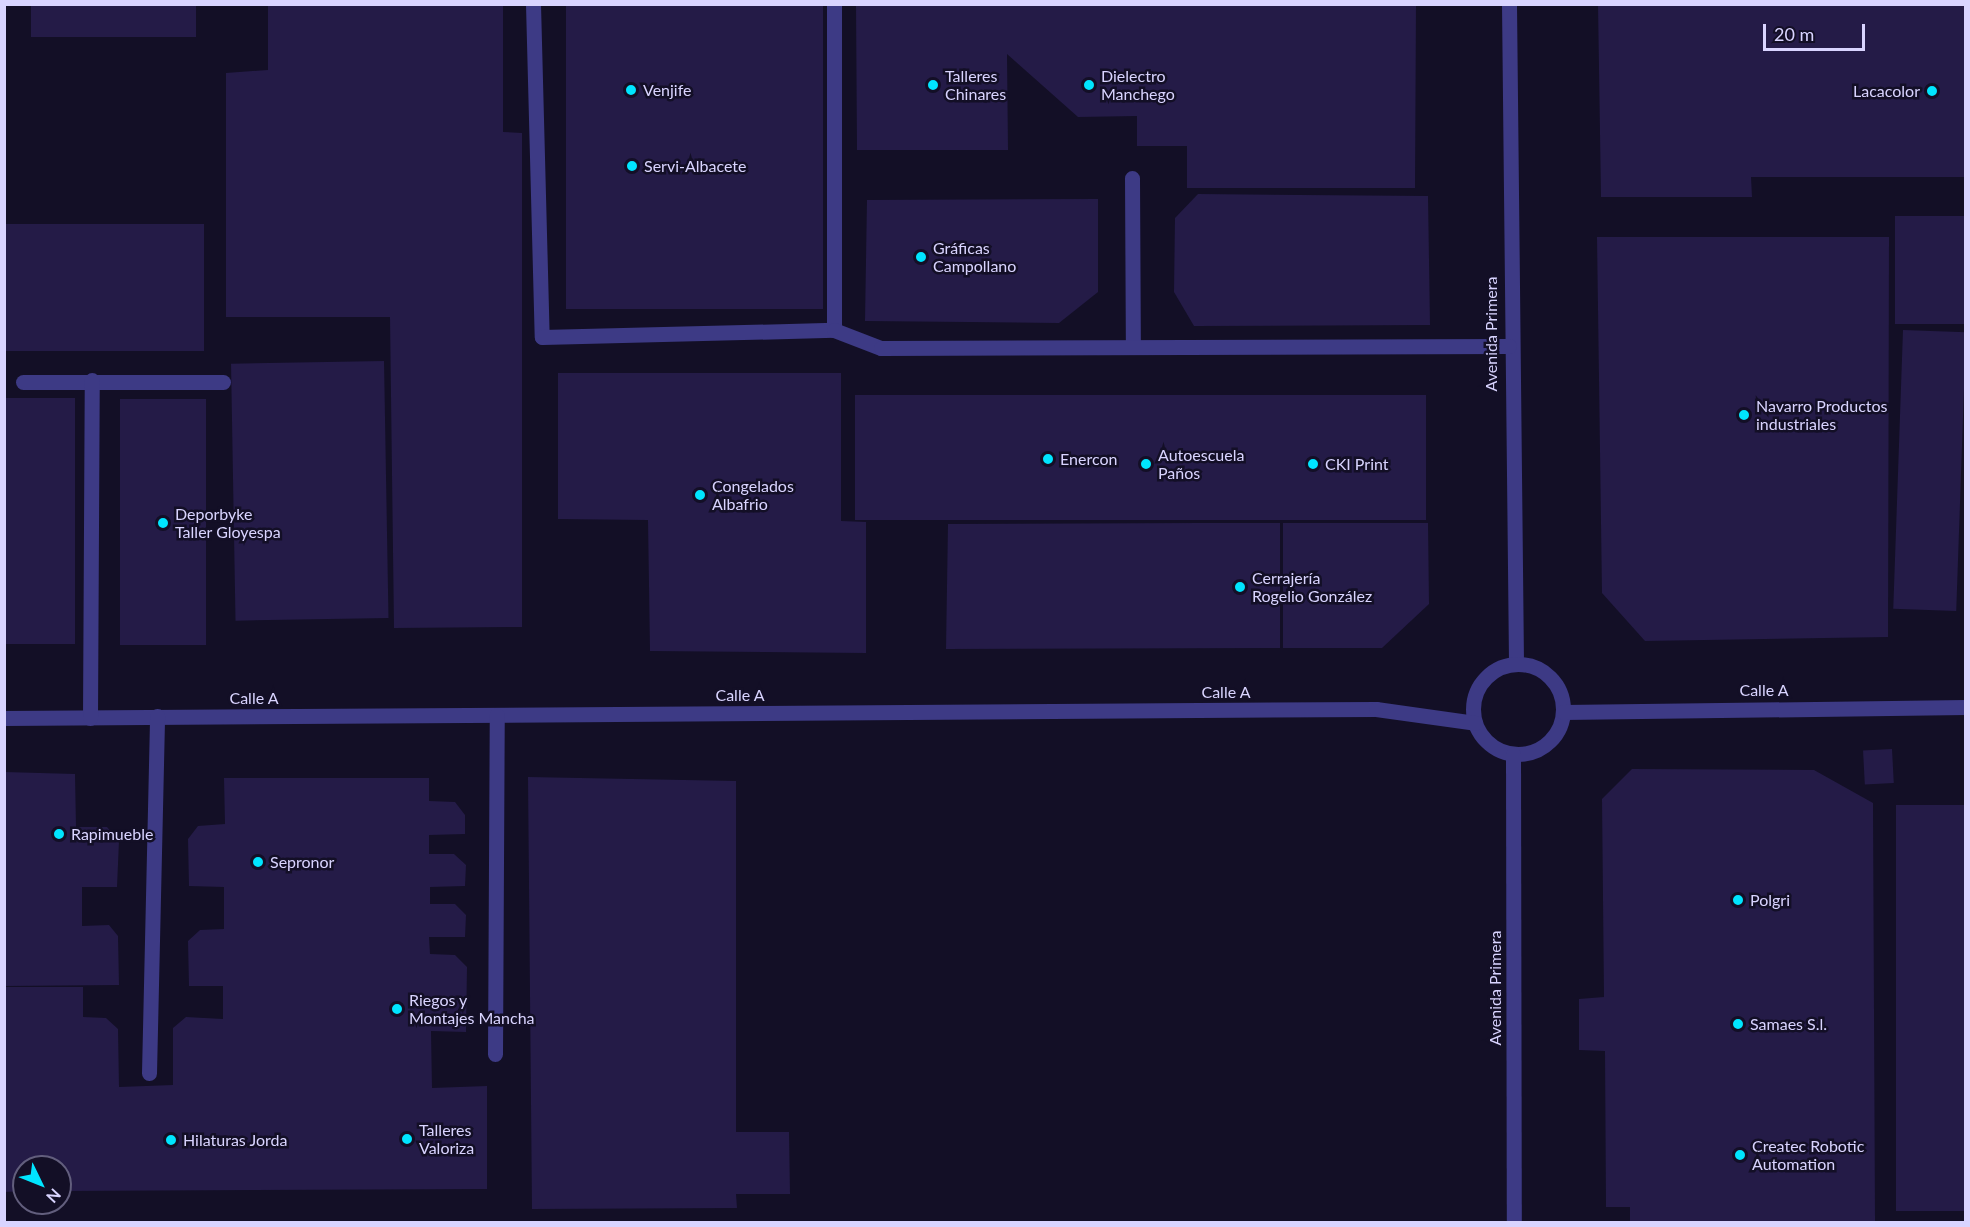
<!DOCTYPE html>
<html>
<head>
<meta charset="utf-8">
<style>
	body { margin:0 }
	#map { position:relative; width:1970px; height:1227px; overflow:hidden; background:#130f26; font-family:Lato,sans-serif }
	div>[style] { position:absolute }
	.building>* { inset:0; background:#241b47; transform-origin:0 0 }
	.minor>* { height:15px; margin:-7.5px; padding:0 7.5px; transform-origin:7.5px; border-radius:7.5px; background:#3d3a85 }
	.minor>.ring { margin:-7.5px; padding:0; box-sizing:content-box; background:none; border:15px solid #3d3a85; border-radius:50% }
	.dots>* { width:16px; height:16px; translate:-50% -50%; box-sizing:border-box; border:3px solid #130f26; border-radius:50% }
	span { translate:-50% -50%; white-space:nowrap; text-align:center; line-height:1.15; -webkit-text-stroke:5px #130f26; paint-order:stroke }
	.poi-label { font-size:16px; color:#d9d4ff }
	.left { translate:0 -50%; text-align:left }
	.right { translate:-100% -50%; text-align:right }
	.street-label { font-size:16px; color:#d9d4ff }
	.frame { position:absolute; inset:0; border:6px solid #d9d4ff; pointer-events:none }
	.north { position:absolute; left:12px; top:1155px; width:60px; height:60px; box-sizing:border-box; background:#130f26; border:2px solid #625e7d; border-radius:50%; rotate:133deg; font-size:16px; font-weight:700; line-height:24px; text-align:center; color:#d9d4ff }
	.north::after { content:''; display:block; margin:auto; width:21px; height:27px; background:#00e5ff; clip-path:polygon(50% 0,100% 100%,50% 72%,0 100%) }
	.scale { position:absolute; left:1763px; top:24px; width:102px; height:27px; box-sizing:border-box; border:3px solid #d9d4ff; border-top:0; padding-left:8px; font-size:18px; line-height:21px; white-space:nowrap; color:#d9d4ff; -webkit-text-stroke:4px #130f26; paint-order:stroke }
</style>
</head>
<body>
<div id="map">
	<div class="building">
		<div style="left:31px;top:4px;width:165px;height:33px"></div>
		<div style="clip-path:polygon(268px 4px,503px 4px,503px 132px,522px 133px,522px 627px,394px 628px,390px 317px,226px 317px,226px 73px,268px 70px)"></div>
		<div style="left:566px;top:4px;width:257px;height:305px"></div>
		<div style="clip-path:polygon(856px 4px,1416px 4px,1415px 188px,1187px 188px,1187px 146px,1137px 146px,1137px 116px,1078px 117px,1007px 54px,1008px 150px,857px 150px)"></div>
		<div style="clip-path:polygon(1598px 4px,1966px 4px,1966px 177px,1751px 177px,1752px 197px,1601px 197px)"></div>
		<div style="clip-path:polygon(1198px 194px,1428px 196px,1430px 325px,1194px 326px,1174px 292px,1175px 218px)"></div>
		<div style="clip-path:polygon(1098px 199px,1098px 292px,1059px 323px,865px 321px,867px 200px)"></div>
		<div style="left:1966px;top:216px;width:108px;height:71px;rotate:90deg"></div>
		<div style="left:4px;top:224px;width:200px;height:127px"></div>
		<div style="clip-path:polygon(1597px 237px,1889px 237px,1888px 637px,1645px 641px,1602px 593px)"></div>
		<div style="left:1903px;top:330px;width:63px;height:279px;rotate:2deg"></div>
		<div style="left:384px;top:361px;width:257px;height:153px;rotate:89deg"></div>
		<div style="clip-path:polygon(558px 373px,841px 373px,841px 521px,866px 522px,866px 653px,650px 651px,648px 520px,558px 519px)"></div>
		<div style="left:855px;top:395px;width:571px;height:125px"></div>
		<div style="left:75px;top:398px;width:246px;height:71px;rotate:90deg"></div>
		<div style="left:206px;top:399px;width:246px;height:86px;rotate:90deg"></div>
		<div style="clip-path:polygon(1200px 523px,1280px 523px,1280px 648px,946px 649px,948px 524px)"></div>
		<div style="clip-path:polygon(1283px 523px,1428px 523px,1429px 604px,1382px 648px,1283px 648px)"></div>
		<div style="left:1892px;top:749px;width:34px;height:29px;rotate:87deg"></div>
		<div style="clip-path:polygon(1632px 769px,1814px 770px,1873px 803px,1875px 1222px,1630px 1222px,1630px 1207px,1606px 1207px,1605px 1051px,1579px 1050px,1579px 999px,1604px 997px,1602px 799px)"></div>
		<div style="clip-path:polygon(4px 772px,75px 774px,76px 827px,107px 827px,119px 841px,117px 887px,82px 887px,82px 926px,109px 925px,118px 936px,119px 985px,4px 986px)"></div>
		<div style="clip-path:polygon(528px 777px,736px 781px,736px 1132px,789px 1132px,790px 1194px,736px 1194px,737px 1208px,532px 1209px)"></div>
		<div style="clip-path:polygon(224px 778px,429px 778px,429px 801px,455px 802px,465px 815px,465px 834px,429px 835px,429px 854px,454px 854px,466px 865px,465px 886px,430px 887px,430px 904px,455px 904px,466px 915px,465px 937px,429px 937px,430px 954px,455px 955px,467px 967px,466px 1032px,431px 1031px,432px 1088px,487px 1086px,487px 1189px,60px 1191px,60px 1167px,24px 1167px,24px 1191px,4px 1192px,4px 987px,83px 987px,83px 1017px,106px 1018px,118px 1029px,119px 1087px,173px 1085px,173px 1028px,186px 1017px,223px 1019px,223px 986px,189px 986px,188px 941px,200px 930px,224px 929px,224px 887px,189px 886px,188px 839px,198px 826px,225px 824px)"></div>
		<div style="left:1896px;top:805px;width:70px;height:406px"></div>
	</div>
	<div class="minor">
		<div style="left:533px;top:4px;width:333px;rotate:88.5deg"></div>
		<div style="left:542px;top:337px;width:292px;rotate:-1.4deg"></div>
		<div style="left:834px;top:330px;width:326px;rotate:-90deg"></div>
		<div style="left:1509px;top:4px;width:660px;rotate:89.39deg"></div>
		<div style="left:1132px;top:178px;width:166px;rotate:89.7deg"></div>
		<div style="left:834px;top:330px;width:50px;rotate:21deg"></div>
		<div style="left:881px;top:348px;width:628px;rotate:-0.18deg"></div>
		<div style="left:23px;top:382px;width:200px"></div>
		<div class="ring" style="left:1473px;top:664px;width:75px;height:75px"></div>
		<div style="left:1563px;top:712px;width:403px;rotate:-0.7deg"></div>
		<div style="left:4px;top:718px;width:1372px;rotate:-0.38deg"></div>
		<div style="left:1376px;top:709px;width:100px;rotate:8deg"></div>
		<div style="left:90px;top:718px;width:338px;rotate:-89.7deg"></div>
		<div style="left:1513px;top:754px;width:468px;rotate:89.9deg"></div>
		<div style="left:495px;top:1054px;width:339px;rotate:-89.7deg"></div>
		<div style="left:149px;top:1073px;width:357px;rotate:-88.7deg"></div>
	</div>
	<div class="dots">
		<div style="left:933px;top:85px;background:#00e5ff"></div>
		<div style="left:1089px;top:85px;background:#00e5ff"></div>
		<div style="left:631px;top:90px;background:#00e5ff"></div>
		<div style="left:1932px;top:91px;background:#00e5ff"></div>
		<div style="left:632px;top:166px;background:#00e5ff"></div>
		<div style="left:921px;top:257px;background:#00e5ff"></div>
		<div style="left:1744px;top:415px;background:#00e5ff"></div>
		<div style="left:1048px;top:459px;background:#00e5ff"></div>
		<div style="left:1146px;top:464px;background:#00e5ff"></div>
		<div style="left:1313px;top:464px;background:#00e5ff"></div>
		<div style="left:700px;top:495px;background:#00e5ff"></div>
		<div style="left:163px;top:523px;background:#00e5ff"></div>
		<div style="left:1240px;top:587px;background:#00e5ff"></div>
		<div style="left:59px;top:834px;background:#00e5ff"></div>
		<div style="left:258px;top:862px;background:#00e5ff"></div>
		<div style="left:1738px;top:900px;background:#00e5ff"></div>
		<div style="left:397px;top:1009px;background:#00e5ff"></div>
		<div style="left:1738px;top:1024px;background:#00e5ff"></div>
		<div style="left:407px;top:1139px;background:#00e5ff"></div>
		<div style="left:171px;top:1140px;background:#00e5ff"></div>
		<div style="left:1740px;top:1155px;background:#00e5ff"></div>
	</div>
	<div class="poi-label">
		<span class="left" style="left:945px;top:85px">Talleres<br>Chinares</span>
		<span class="left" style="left:1101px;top:85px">Dielectro<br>Manchego</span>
		<span class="left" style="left:643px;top:90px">Venjife</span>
		<span class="right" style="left:1920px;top:91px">Lacacolor</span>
		<span class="left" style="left:644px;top:166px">Servi-Albacete</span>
		<span class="left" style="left:933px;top:257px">Gráficas<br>Campollano</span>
		<span class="left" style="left:1756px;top:415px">Navarro Productos<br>industriales</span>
		<span class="left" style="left:1158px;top:464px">Autoescuela<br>Paños</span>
		<span class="left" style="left:1060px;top:459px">Enercon</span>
		<span class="left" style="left:1325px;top:464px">CKI Print</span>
		<span class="left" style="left:712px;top:495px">Congelados<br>Albafrio</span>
		<span class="left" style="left:175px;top:523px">Deporbyke<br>Taller Gloyespa</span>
		<span class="left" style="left:1252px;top:587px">Cerrajería<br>Rogelio González</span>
		<span class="left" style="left:71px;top:834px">Rapimueble</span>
		<span class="left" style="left:270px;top:862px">Sepronor</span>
		<span class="left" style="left:1750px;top:900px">Polgri</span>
		<span class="left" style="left:409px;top:1009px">Riegos y<br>Montajes Mancha</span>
		<span class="left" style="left:1750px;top:1024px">Samaes S.l.</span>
		<span class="left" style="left:419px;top:1139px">Talleres<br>Valoriza</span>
		<span class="left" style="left:183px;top:1140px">Hilaturas Jorda</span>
		<span class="left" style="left:1752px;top:1155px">Createc Robotic<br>Automation</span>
	</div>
	<div class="street-label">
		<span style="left:1491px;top:334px;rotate:-90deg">Avenida Primera</span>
		<span style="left:1764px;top:690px">Calle A</span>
		<span style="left:1226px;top:692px">Calle A</span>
		<span style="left:740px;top:695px">Calle A</span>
		<span style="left:254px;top:698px">Calle A</span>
		<span style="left:1495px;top:988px;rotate:-90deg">Avenida Primera</span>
	</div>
	<div class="frame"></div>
	<div class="north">N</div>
	<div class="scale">20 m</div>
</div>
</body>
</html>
